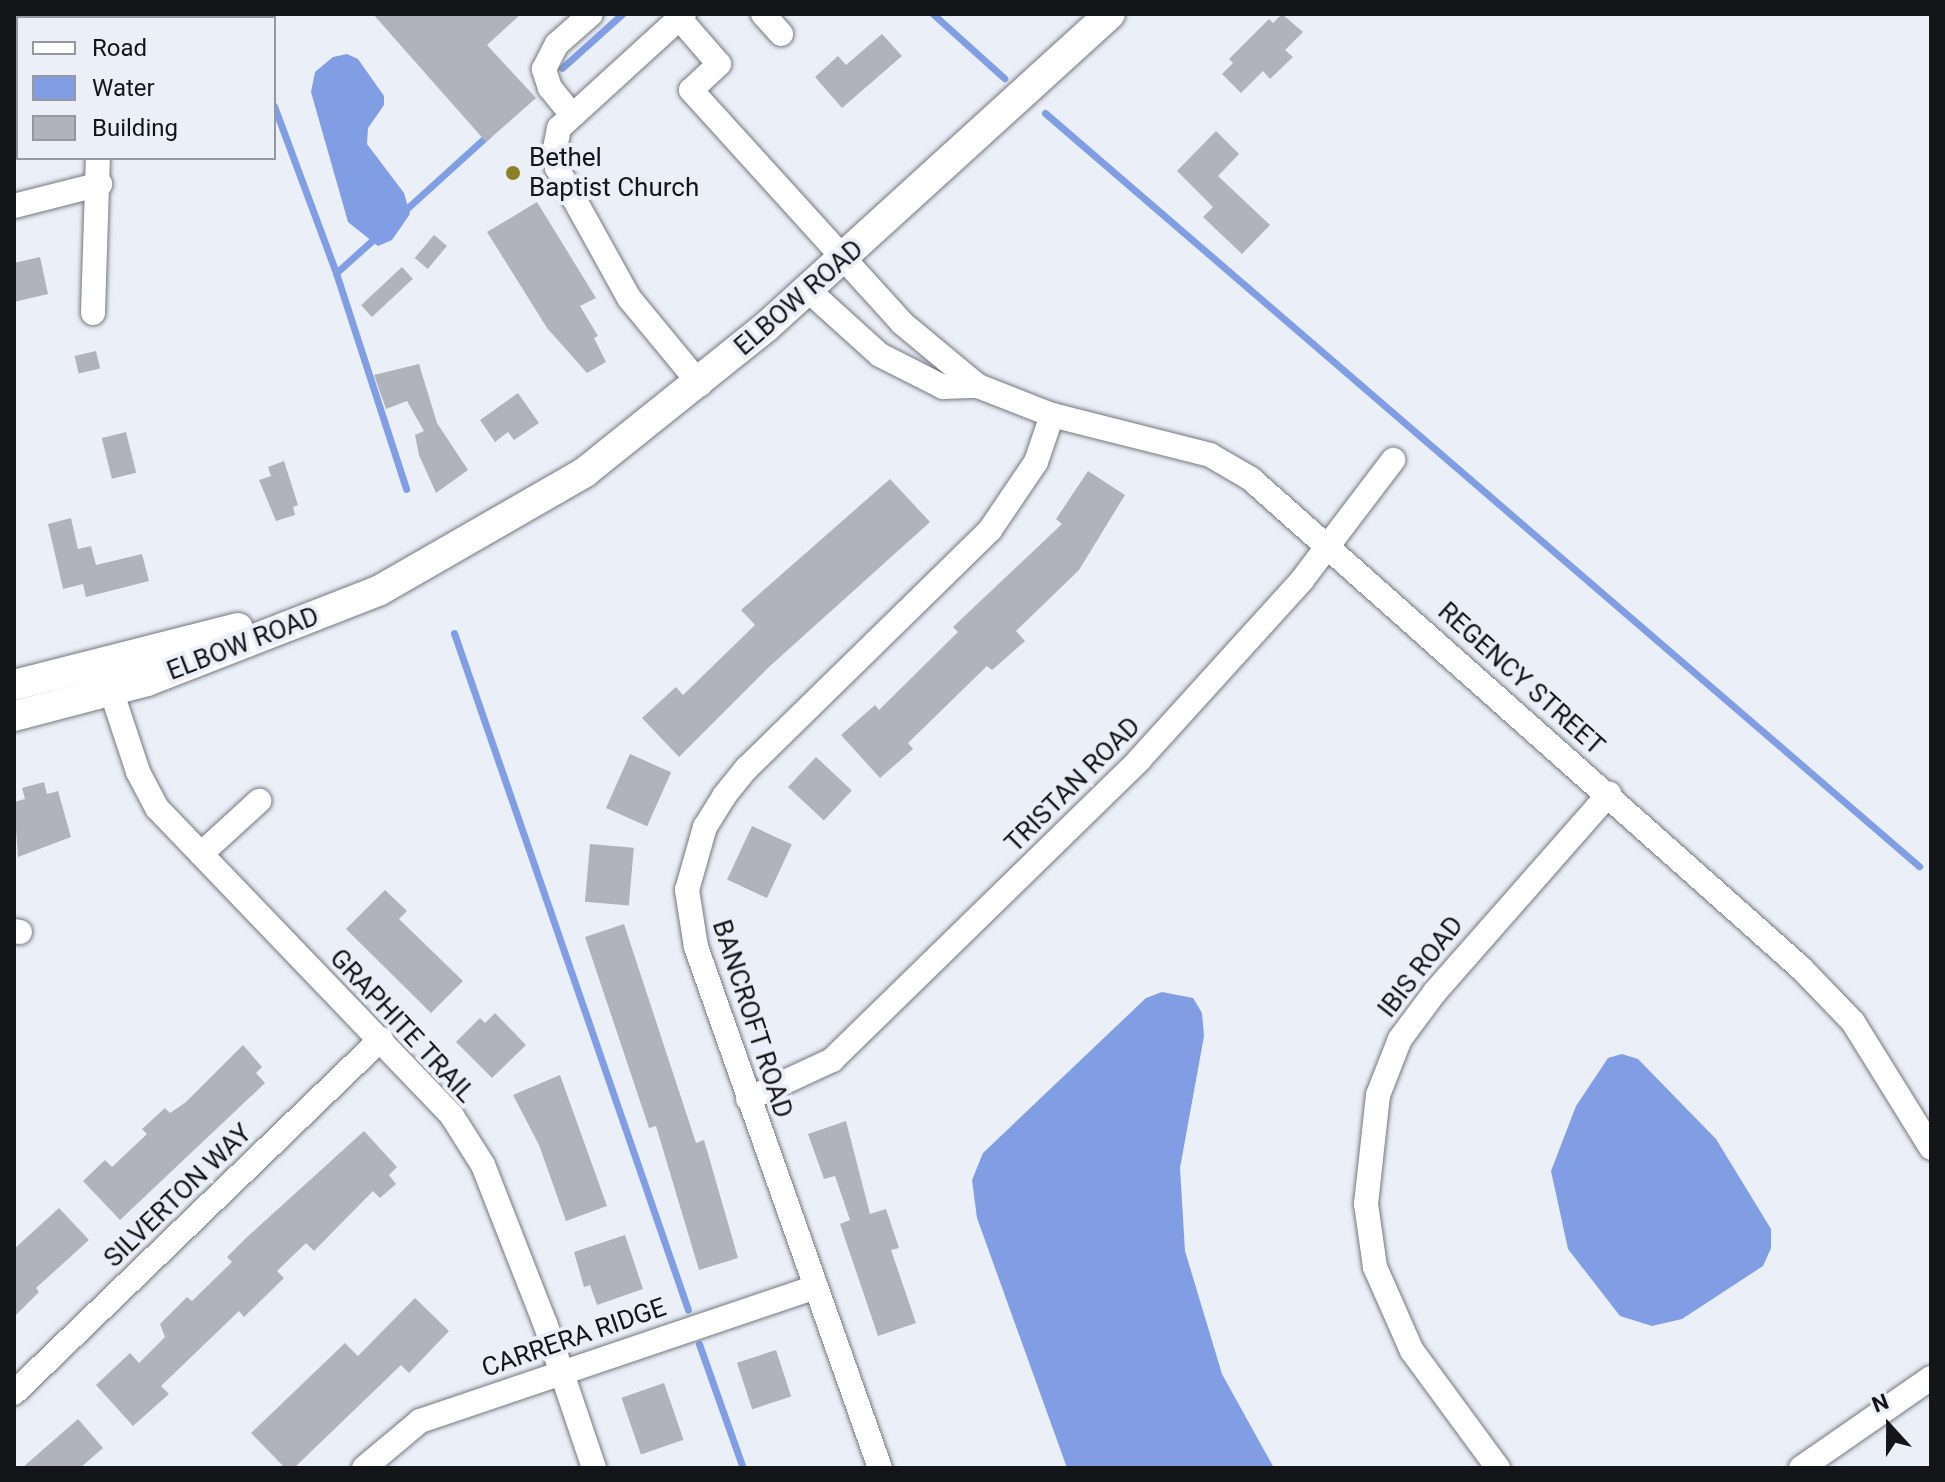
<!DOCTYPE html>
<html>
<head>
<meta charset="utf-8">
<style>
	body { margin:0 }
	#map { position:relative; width:1945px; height:1482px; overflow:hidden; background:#ebeff7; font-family:Roboto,sans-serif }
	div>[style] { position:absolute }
	.water>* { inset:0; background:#819ee4 }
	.stream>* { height:7px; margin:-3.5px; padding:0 3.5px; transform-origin:3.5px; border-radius:3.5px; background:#819ee4 }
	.building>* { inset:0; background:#b0b3bb; transform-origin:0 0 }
	.roads { filter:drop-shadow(0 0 2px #74777f) drop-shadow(0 0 2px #74777f) }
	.minor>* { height:24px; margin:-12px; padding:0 12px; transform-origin:12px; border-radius:12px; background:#fff }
	.major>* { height:30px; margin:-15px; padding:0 15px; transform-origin:15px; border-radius:15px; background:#fff }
	.dots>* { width:22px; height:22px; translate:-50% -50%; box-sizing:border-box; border:4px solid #ebeff7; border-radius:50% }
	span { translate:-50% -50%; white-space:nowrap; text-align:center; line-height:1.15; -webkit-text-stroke:8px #ebeff7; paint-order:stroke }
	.poi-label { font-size:26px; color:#141518 }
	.left { translate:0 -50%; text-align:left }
	.street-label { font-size:26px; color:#141518 }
	.frame { position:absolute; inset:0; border:16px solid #141518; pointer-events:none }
	.legend { position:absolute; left:16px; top:16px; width:260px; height:144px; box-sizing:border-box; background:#ebeff7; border:2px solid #95989e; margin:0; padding:10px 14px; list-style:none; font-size:24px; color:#141518 }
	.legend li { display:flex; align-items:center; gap:16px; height:40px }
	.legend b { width:40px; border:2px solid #95989e }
	.north { position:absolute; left:1849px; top:1386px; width:80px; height:80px; -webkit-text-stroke:6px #ebeff7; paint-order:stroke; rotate:339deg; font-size:22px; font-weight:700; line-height:32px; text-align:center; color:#141518 }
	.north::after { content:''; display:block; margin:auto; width:28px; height:36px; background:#141518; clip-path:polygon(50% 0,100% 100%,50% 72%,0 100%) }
</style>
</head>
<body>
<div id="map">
	<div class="water">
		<div style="clip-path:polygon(347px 54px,358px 59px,384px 96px,384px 105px,368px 128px,367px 144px,404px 193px,410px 214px,392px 240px,378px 246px,348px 222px,311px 92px,315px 72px,333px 57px)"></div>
		<div style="clip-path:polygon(1162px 992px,1193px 998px,1202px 1013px,1204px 1036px,1180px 1168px,1185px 1251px,1222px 1374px,1274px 1468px,1067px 1468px,977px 1218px,972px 1180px,983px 1153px,1146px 998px)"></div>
		<div style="clip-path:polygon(1622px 1054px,1638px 1059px,1716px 1139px,1771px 1229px,1771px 1248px,1763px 1266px,1682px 1319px,1652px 1326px,1620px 1316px,1568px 1249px,1551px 1171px,1576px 1106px,1608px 1058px)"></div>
	</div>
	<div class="stream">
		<div style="left:240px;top:14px;width:4px;rotate:63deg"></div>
		<div style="left:933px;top:14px;width:96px;rotate:42deg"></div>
		<div style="left:562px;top:68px;width:81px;rotate:-42deg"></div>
		<div style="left:274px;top:106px;width:178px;rotate:69.6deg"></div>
		<div style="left:336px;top:273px;width:227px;rotate:72deg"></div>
		<div style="left:1045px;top:113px;width:1154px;rotate:40.75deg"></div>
		<div style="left:403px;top:212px;width:115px;rotate:-42.2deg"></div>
		<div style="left:336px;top:273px;width:54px;rotate:-42deg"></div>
		<div style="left:454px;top:633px;width:716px;rotate:70.93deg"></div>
		<div style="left:699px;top:1344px;width:132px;rotate:70.5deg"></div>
	</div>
	<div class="building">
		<div style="clip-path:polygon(373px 14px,521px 14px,487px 45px,536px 98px,486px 142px)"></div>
		<div style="clip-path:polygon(1282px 14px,1303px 32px,1285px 50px,1293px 57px,1270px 79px,1263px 71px,1241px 93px,1222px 74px,1233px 63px,1229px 59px,1269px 19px,1273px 23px)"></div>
		<div style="clip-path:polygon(882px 34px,902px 56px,842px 108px,815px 77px,838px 56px,846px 65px)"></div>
		<div style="clip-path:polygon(1216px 131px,1239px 154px,1218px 176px,1270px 225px,1242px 254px,1203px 217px,1213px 207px,1177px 171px)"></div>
		<div style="clip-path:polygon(537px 202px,596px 298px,580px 306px,598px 336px,594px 338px,606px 362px,587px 373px,547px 328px,487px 232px)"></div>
		<div style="left:434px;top:235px;width:17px;height:30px;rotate:40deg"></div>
		<div style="clip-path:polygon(40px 257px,48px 294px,14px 302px,14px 263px)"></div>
		<div style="left:402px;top:267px;width:16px;height:56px;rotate:47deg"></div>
		<div style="left:96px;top:351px;width:18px;height:22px;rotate:77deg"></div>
		<div style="clip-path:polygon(419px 364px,437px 423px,468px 470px,436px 493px,419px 455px,415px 435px,424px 431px,407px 401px,386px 409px,374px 375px)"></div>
		<div style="clip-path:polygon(518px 393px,539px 423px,514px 440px,508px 432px,495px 442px,480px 420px)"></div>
		<div style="left:126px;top:432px;width:42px;height:25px;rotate:76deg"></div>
		<div style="clip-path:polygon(284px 461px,298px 505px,293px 507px,295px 515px,276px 521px,259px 480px,271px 476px,268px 467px)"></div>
		<div style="clip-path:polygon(1088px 471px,1125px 495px,1079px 570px,1016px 631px,1025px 641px,992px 670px,987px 666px,908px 743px,913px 749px,880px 778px,841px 735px,875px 705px,879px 710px,958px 632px,953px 627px,1062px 524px,1056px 519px)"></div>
		<div style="clip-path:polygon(890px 479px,930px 522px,770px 666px,679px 757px,642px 718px,676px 687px,683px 695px,755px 625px,741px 610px)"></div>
		<div style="clip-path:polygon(71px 518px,78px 549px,91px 546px,96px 565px,142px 554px,149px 581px,86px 597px,83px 584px,63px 589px,48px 524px)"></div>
		<div style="left:630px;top:754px;width:45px;height:59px;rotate:24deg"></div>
		<div style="left:816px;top:757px;width:49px;height:41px;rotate:43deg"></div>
		<div style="clip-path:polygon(44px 782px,47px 794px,58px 791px,71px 837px,18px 857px,14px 802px,25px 799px,22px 788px)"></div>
		<div style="left:752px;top:826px;width:44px;height:59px;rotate:25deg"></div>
		<div style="left:590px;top:844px;width:44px;height:58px;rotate:5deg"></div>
		<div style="clip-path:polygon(385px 890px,407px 911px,399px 919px,463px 981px,431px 1013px,346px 929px)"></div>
		<div style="clip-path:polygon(624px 924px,696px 1143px,704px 1140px,738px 1258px,699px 1270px,656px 1126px,649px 1128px,585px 937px)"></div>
		<div style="clip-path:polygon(495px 1013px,526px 1045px,492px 1078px,456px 1042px,480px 1018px,485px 1023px)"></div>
		<div style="clip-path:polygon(243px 1045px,262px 1067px,256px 1073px,265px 1083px,120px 1220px,83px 1181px,105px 1160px,112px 1167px,147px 1134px,142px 1129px,165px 1108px,170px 1113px,186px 1102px)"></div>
		<div style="clip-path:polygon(560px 1075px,607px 1206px,566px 1221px,539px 1145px,513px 1095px)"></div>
		<div style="clip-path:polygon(846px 1121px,870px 1214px,886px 1209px,899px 1248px,891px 1250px,916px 1323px,878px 1336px,840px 1224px,850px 1220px,835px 1176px,824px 1179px,808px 1134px)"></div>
		<div style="clip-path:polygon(364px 1131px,397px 1167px,389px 1175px,396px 1184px,380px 1198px,373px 1191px,314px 1251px,306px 1243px,277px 1271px,284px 1278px,244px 1317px,239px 1311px,161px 1386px,169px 1394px,133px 1426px,96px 1385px,130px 1353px,139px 1363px,165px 1337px,160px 1324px,187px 1297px,192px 1301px,232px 1262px,227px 1257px,245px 1239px)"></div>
		<div style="clip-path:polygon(59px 1208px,89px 1240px,36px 1288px,39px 1292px,14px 1317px,14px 1249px)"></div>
		<div style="clip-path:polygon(625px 1235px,643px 1289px,597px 1305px,590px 1285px,584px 1287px,574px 1252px)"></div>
		<div style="clip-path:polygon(415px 1298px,449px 1331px,409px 1373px,401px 1365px,294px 1468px,285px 1468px,251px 1433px,345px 1343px,358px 1356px)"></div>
		<div style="left:776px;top:1350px;width:49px;height:41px;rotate:72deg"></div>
		<div style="left:664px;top:1383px;width:60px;height:45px;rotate:71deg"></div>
		<div style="clip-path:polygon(78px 1419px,103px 1448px,80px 1468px,22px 1468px)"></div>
	</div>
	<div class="roads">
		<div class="minor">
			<div style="left:71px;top:14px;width:4px;rotate:76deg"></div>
			<div style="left:684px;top:14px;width:169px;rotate:137.6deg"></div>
			<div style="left:559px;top:128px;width:20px;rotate:101deg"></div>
			<div style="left:555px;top:148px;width:20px;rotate:84deg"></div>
			<div style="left:557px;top:168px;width:149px;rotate:61deg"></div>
			<div style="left:629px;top:298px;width:112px;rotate:50.5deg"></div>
			<div style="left:763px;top:14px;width:27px;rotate:48deg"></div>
			<div style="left:679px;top:18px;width:61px;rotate:49deg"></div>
			<div style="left:719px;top:64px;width:38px;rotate:137deg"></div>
			<div style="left:691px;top:90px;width:314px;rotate:47.8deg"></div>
			<div style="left:902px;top:323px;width:99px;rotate:39.7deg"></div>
			<div style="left:978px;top:386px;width:79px;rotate:21.4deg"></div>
			<div style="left:1052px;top:415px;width:163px;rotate:14.2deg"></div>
			<div style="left:1210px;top:455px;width:48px;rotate:30.3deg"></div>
			<div style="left:1251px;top:479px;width:736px;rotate:41.64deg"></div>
			<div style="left:1801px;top:968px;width:75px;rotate:46.1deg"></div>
			<div style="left:1853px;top:1022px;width:148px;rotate:58.2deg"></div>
			<div style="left:572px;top:115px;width:35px;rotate:-129deg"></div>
			<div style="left:550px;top:88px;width:20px;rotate:-108deg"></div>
			<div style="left:544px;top:69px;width:28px;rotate:-63deg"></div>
			<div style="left:557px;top:44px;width:45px;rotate:-41.4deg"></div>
			<div style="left:14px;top:206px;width:89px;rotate:-14.3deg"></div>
			<div style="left:808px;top:290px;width:97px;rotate:42.1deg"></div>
			<div style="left:880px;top:355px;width:71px;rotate:26.9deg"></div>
			<div style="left:943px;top:387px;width:35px;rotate:-2deg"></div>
			<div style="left:93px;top:313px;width:155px;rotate:-88.2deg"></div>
			<div style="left:106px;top:675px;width:102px;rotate:71.7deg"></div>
			<div style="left:138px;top:772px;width:41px;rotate:62.2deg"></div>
			<div style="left:157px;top:808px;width:426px;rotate:46.2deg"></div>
			<div style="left:452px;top:1116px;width:58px;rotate:57.7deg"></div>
			<div style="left:483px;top:1165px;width:170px;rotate:68.6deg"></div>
			<div style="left:545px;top:1323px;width:153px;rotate:71.3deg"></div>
			<div style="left:201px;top:854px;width:79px;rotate:-42.4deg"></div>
			<div style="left:14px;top:931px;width:6px;rotate:9deg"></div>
			<div style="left:748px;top:1099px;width:93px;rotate:-24.9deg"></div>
			<div style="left:832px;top:1060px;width:429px;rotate:-44.3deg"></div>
			<div style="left:1139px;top:760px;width:243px;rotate:-47.8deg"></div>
			<div style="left:1302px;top:580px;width:151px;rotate:-52.8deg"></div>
			<div style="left:14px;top:1393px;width:510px;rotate:-43.97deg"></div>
			<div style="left:364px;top:1468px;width:73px;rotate:-40deg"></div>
			<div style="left:420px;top:1421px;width:417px;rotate:-18.7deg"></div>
			<div style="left:880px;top:1468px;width:553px;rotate:-109.45deg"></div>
			<div style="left:696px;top:947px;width:58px;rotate:-99deg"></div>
			<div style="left:687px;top:890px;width:66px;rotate:-74.1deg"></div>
			<div style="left:705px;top:827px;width:36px;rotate:-58deg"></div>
			<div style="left:724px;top:796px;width:36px;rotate:-51deg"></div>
			<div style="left:747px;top:768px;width:340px;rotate:-44.4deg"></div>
			<div style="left:990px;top:530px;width:82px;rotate:-55.9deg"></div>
			<div style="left:1036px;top:462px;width:50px;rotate:-71.2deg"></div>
			<div style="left:1498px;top:1468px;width:145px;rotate:-126.3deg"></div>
			<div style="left:1412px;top:1351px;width:92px;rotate:-113.8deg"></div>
			<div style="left:1375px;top:1267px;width:64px;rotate:-98.1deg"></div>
			<div style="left:1366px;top:1204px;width:110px;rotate:-83.7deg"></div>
			<div style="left:1378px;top:1095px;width:60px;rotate:-68.6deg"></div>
			<div style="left:1400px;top:1039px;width:59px;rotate:-53.3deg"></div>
			<div style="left:1435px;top:992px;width:264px;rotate:-48.7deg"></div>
			<div style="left:1801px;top:1468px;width:158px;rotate:-34.7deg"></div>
		</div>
		<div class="major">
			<div style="left:14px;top:685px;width:231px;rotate:-14.3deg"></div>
			<div style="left:14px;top:716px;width:138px;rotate:-14.7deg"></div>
			<div style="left:147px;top:681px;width:250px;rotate:-21.3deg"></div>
			<div style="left:380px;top:590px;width:237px;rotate:-29.9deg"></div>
			<div style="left:585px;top:472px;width:232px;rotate:-38.7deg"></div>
			<div style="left:766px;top:327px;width:465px;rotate:-42.3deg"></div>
		</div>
	</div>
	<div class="dots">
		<div style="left:513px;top:173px;background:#8c8027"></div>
	</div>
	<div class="poi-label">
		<span class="left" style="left:529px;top:173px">Bethel<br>Baptist Church</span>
	</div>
	<div class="street-label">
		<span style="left:799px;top:298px;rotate:-41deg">ELBOW ROAD</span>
		<span style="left:243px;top:644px;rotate:-21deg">ELBOW ROAD</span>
		<span style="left:1521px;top:679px;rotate:42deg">REGENCY STREET</span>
		<span style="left:1073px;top:785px;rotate:-45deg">TRISTAN ROAD</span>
		<span style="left:1421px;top:967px;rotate:-52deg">IBIS ROAD</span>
		<span style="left:752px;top:1019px;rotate:72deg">BANCROFT ROAD</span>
		<span style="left:402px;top:1026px;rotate:47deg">GRAPHITE TRAIL</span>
		<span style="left:178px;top:1196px;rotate:-44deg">SILVERTON WAY</span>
		<span style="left:574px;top:1338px;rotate:-19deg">CARRERA RIDGE</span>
	</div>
	<div class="frame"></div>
	<ul class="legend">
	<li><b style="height:10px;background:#fff"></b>Road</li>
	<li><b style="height:22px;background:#819ee4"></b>Water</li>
	<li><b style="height:22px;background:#b0b3bb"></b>Building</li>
	</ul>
	<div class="north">N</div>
</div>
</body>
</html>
